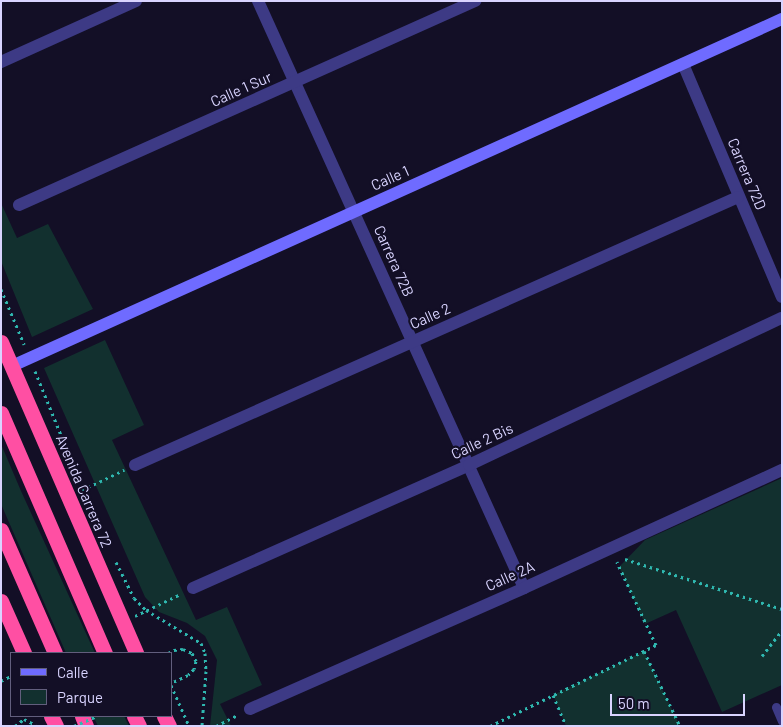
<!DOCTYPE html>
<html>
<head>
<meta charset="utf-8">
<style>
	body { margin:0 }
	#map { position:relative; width:783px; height:727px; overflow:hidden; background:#130f26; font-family:Barlow,sans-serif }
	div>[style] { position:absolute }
	.green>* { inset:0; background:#12302f }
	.path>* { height:3px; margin-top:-1.5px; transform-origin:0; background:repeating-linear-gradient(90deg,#2fb8b0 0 2.5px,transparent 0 6.5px) }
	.lane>* { height:9px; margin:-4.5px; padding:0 4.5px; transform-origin:4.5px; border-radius:4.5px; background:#3d3a85 }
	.street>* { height:12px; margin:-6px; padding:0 6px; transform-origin:6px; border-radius:6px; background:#3d3a85 }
	.secondary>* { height:12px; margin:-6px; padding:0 6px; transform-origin:6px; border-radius:6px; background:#6f6bff }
	.highway>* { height:15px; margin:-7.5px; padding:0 7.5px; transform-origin:7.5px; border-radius:7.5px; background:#ff4fa3 }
	.path-bridge>* { height:3px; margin-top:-1.5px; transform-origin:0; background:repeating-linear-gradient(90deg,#2fb8b0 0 2.5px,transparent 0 6.5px) }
	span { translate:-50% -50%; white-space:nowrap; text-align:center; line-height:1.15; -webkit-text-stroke:4.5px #130f26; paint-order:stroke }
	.street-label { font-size:15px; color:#d9d4ff }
	.frame { position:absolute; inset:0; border:2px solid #d9d4ff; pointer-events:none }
	.legend { position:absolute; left:10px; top:652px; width:162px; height:65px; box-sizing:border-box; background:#130f26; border:1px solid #625e7d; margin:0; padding:6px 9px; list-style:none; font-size:15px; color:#d9d4ff }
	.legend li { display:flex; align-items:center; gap:10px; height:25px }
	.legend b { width:25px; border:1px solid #625e7d }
	.scale { position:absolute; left:610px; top:694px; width:135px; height:22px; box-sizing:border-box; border:2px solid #d9d4ff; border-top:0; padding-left:6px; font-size:15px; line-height:18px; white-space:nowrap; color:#d9d4ff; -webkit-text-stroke:4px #130f26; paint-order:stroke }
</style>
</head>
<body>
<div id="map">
	<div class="green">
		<div style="clip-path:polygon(1px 203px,17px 238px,48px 224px,93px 309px,32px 337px,1px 261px)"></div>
		<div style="clip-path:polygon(105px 340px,144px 425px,112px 440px,196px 620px,227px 607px,262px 685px,220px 704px,231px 726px,210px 726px,217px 660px,205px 636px,187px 623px,159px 612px,145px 597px,44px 368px)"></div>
		<div style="clip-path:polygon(1px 444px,21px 491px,95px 653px,66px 653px,1px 504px)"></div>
		<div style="clip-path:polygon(782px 478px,782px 685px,722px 712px,676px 610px,645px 624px,619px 567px,645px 540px)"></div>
		<div style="clip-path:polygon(644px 651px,680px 726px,566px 726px,553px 695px)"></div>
		<div style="clip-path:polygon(93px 716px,124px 716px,129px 726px,98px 726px)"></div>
	</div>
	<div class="path">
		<div style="left:1px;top:289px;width:60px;rotate:67.3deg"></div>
		<div style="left:35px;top:371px;width:69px;rotate:67.9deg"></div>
		<div style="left:82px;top:490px;width:47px;rotate:-25.5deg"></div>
		<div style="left:625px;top:559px;width:165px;rotate:17.7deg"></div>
		<div style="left:116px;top:562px;width:40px;rotate:63.4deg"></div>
		<div style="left:134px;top:598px;width:17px;rotate:45deg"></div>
		<div style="left:146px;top:610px;width:64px;rotate:31deg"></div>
		<div style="left:201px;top:643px;width:11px;rotate:68deg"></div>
		<div style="left:205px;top:653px;width:18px;rotate:87deg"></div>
		<div style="left:206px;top:671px;width:55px;rotate:94.2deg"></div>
		<div style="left:135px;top:616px;width:51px;rotate:-25.6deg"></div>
		<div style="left:644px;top:651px;width:83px;rotate:64.4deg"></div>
		<div style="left:168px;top:653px;width:7px;rotate:-27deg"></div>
		<div style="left:174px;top:650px;width:9px;rotate:-6deg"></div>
		<div style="left:183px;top:649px;width:10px;rotate:24deg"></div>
		<div style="left:192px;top:653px;width:9px;rotate:63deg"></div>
		<div style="left:196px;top:661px;width:8px;rotate:104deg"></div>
		<div style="left:194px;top:669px;width:8px;rotate:135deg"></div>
		<div style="left:188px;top:675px;width:19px;rotate:155deg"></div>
		<div style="left:762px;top:656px;width:33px;rotate:-52deg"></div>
		<div style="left:1px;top:681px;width:11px;rotate:-27deg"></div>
		<div style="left:171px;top:685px;width:45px;rotate:66.3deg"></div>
		<div style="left:553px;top:695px;width:34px;rotate:67deg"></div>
		<div style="left:15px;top:726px;width:11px;rotate:-38deg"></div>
		<div style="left:24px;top:719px;width:13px;rotate:27deg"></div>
		<div style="left:216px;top:726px;width:25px;rotate:-27deg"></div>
		<div style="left:490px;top:726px;width:185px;rotate:-26deg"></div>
		<div style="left:656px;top:645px;width:92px;rotate:-115.2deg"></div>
	</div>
	<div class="lane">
		<div style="left:776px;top:707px;width:15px;rotate:67deg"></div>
	</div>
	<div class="street">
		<div style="left:258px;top:1px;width:644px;rotate:65.62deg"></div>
		<div style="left:1px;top:62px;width:148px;rotate:-24.3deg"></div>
		<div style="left:683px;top:64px;width:253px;rotate:67deg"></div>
		<div style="left:19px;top:205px;width:500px;rotate:-24.1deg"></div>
		<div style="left:135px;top:465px;width:660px;rotate:-23.96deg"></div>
		<div style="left:193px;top:588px;width:302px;rotate:-24deg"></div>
		<div style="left:469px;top:465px;width:346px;rotate:-25.2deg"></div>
		<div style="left:250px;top:709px;width:300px;rotate:-23.8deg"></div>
		<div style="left:524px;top:588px;width:284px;rotate:-24.6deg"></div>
	</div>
	<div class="secondary">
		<div style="left:12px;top:366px;width:845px;rotate:-24.26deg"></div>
	</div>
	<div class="highway">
		<div style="left:1px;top:342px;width:339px;rotate:66.5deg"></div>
		<div style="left:1px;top:413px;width:262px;rotate:66.6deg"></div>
		<div style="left:1px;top:530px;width:134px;rotate:66.3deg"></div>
		<div style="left:1px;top:601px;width:57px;rotate:66.1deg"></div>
		<div style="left:51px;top:716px;width:11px;rotate:63deg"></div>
		<div style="left:82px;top:716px;width:11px;rotate:68deg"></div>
		<div style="left:134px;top:716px;width:11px;rotate:63deg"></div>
		<div style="left:164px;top:716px;width:11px;rotate:63deg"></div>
	</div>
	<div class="path-bridge">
		<div style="left:74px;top:726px;width:25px;rotate:-23deg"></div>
	</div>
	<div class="street-label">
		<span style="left:241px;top:89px;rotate:-24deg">Calle 1 Sur</span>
		<span style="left:747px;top:174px;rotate:67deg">Carrera 72D</span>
		<span style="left:390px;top:178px;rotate:-24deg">Calle 1</span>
		<span style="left:394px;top:261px;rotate:66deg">Carrera 72B</span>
		<span style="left:430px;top:316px;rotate:-24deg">Calle 2</span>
		<span style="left:482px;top:441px;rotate:-25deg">Calle 2 Bis</span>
		<span style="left:84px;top:491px;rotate:67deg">Avenida Carrera 72</span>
		<span style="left:510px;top:576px;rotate:-24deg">Calle 2A</span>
	</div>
	<div class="frame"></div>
	<ul class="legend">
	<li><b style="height:6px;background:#6f6bff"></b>Calle</li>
	<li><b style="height:14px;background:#12302f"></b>Parque</li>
	</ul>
	<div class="scale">50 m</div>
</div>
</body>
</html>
